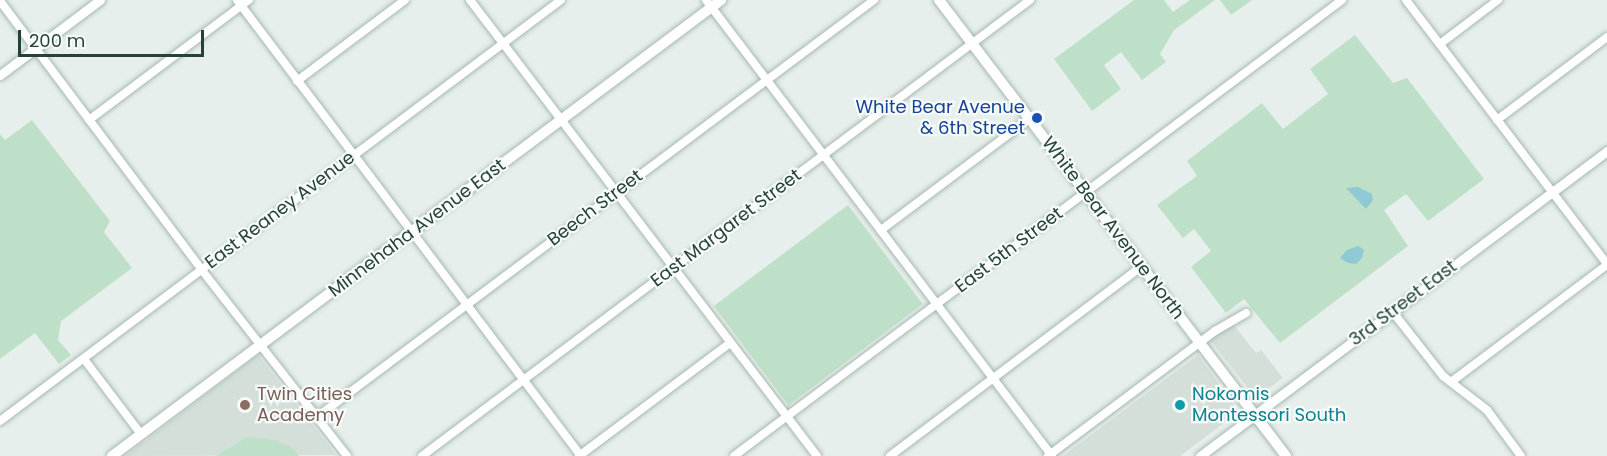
<!DOCTYPE html>
<html>
<head>
<meta charset="utf-8">
<style>
	body { margin:0 }
	#map { position:relative; width:1607px; height:456px; overflow:hidden; background:#e6efeb; font-family:Poppins,sans-serif }
	div>[style] { position:absolute }
	.built>* { inset:0; background:#d4dfda }
	.green>* { inset:0; background:#bfe0c8; transform-origin:0 0 }
	.water>* { inset:0; background:#8ec9d4 }
	.roads { filter:drop-shadow(0 0 2px #a8b8b2) drop-shadow(0 0 2px #a8b8b2) }
	.minor>* { height:8px; margin:-4px; padding:0 4px; transform-origin:4px; border-radius:4px; background:#fff }
	.tertiary>* { height:9px; margin:-4.5px; padding:0 4.5px; transform-origin:4.5px; border-radius:4.5px; background:#fff }
	.secondary>* { height:10px; margin:-5px; padding:0 5px; transform-origin:5px; border-radius:5px; background:#fff }
	.dots>* { width:16px; height:16px; translate:-50% -50%; box-sizing:border-box; border:3px solid #f7fbf9; border-radius:50% }
	span { translate:-50% -50%; white-space:nowrap; text-align:center; line-height:1.15; -webkit-text-stroke:4.5px #f7fbf9; paint-order:stroke }
	.transit-label { font-size:18px; color:#164399 }
	.right { translate:-100% -50%; text-align:right }
	.street-label { font-size:18px; color:#24423a }
	.education-label { font-size:18px; color:#785e54 }
	.left { translate:0 -50%; text-align:left }
	.culture-label { font-size:18px; color:#0d838f }
	.scale { position:absolute; left:18px; top:30px; width:186px; height:27px; box-sizing:border-box; border:3px solid #24423a; border-top:0; padding-left:8px; font-size:18px; line-height:21px; white-space:nowrap; color:#24423a; -webkit-text-stroke:4px #f7fbf9; paint-order:stroke }
</style>
</head>
<body>
<div id="map">
	<div class="built">
		<div style="clip-path:polygon(1232px 323px,1256px 353px,1261px 350px,1283px 378px,1256px 398px,1210px 340px)"></div>
		<div style="clip-path:polygon(258px 355px,336px 455px,125px 456px)"></div>
		<div style="clip-path:polygon(1198px 355px,1239px 412px,1180px 456px,1063px 456px)"></div>
	</div>
	<div class="green">
		<div style="clip-path:polygon(1134px 0,1164px 0,1173px 12px,1190px 0,1215px 0,1174px 30px,1160px 54px,1166px 62px,1142px 80px,1121px 52px,1104px 65px,1121px 89px,1092px 111px,1054px 59px)"></div>
		<div style="clip-path:polygon(1220px 0,1252px 0,1231px 15px)"></div>
		<div style="clip-path:polygon(1355px 35px,1393px 83px,1407px 78px,1484px 179px,1428px 221px,1406px 194px,1384px 210px,1408px 246px,1280px 343px,1244px 299px,1226px 313px,1191px 267px,1211px 251px,1194px 229px,1183px 238px,1157px 205px,1197px 176px,1187px 161px,1262px 103px,1283px 129px,1328px 94px,1310px 69px)"></div>
		<div style="clip-path:polygon(32px 120px,110px 221px,104px 232px,132px 268px,61px 321px,58px 340px,71px 355px,59px 364px,35px 333px,0 359px,0 134px,5px 140px)"></div>
		<div style="left:848px;top:205px;width:124px;height:168px;rotate:53deg"></div>
		<div style="clip-path:polygon(247px 437px,276px 440px,293px 448px,299px 456px,216px 456px)"></div>
	</div>
	<div class="water">
		<div style="clip-path:polygon(1358px 187px,1372px 194px,1373px 200px,1366px 209px,1346px 188px)"></div>
		<div style="clip-path:polygon(1358px 246px,1364px 250px,1362px 258px,1356px 264px,1348px 263px,1340px 258px,1347px 250px)"></div>
	</div>
	<div class="roads">
		<div class="minor">
			<div style="left:237px;top:0;width:571px;rotate:52.97deg"></div>
			<div style="left:470px;top:0;width:573px;rotate:52.73deg"></div>
			<div style="left:706px;top:0;width:572px;rotate:52.81deg"></div>
			<div style="left:1406px;top:0;width:332px;rotate:52.7deg"></div>
			<div style="left:0;top:1px;width:335px;rotate:53.1deg"></div>
			<div style="left:201px;top:269px;width:237px;rotate:52deg"></div>
			<div style="left:1440px;top:44px;width:73px;rotate:-37.2deg"></div>
			<div style="left:297px;top:81px;width:135px;rotate:-36.9deg"></div>
			<div style="left:89px;top:120px;width:200px;rotate:-36.9deg"></div>
			<div style="left:1497px;top:120px;width:138px;rotate:-37deg"></div>
			<div style="left:881px;top:230px;width:186px;rotate:-36.9deg"></div>
			<div style="left:1392px;top:311px;width:83px;rotate:51.9deg"></div>
			<div style="left:1443px;top:376px;width:56px;rotate:37.7deg"></div>
			<div style="left:1487px;top:410px;width:57px;rotate:53.5deg"></div>
			<div style="left:84px;top:359px;width:94px;rotate:52.8deg"></div>
			<div style="left:1451px;top:382px;width:195px;rotate:-36.9deg"></div>
			<div style="left:317px;top:417px;width:696px;rotate:-36.82deg"></div>
			<div style="left:0;top:421px;width:701px;rotate:-36.89deg"></div>
			<div style="left:422px;top:456px;width:760px;rotate:-36.87deg"></div>
			<div style="left:579px;top:456px;width:189px;rotate:-36.8deg"></div>
			<div style="left:734px;top:456px;width:760px;rotate:-36.87deg"></div>
			<div style="left:890px;top:456px;width:314px;rotate:-37deg"></div>
			<div style="left:1048px;top:456px;width:209px;rotate:-36.8deg"></div>
			<div style="left:1215px;top:331px;width:36px;rotate:-30deg"></div>
		</div>
		<div class="tertiary">
			<div style="left:0;top:75px;width:125px;rotate:-36.9deg"></div>
			<div style="left:1200px;top:456px;width:509px;rotate:-36.85deg"></div>
		</div>
		<div class="secondary">
			<div style="left:939px;top:0;width:573px;rotate:52.73deg"></div>
			<div style="left:112px;top:456px;width:761px;rotate:-36.82deg"></div>
		</div>
	</div>
	<div class="dots">
		<div style="left:1037px;top:118px;background:#1a4fb4"></div>
		<div style="left:245px;top:405px;background:#8d6e63"></div>
		<div style="left:1180px;top:405px;background:#0f9aa8"></div>
	</div>
	<div class="transit-label">
		<span class="right" style="left:1025px;top:118px">White Bear Avenue<br>&amp; 6th Street</span>
	</div>
	<div class="street-label">
		<span style="left:595px;top:208px;rotate:-37deg">Beech Street</span>
		<span style="left:280px;top:210px;rotate:-37deg">East Reaney Avenue</span>
		<span style="left:417px;top:228px;rotate:-37deg">Minnehaha Avenue East</span>
		<span style="left:726px;top:228px;rotate:-37deg">East Margaret Street</span>
		<span style="left:1113px;top:228px;rotate:53deg">White Bear Avenue North</span>
		<span style="left:1009px;top:250px;rotate:-37deg">East 5th Street</span>
		<span style="left:1403px;top:303px;rotate:-37deg">3rd Street East</span>
	</div>
	<div class="education-label">
		<span class="left" style="left:257px;top:405px">Twin Cities<br>Academy</span>
	</div>
	<div class="culture-label">
		<span class="left" style="left:1192px;top:405px">Nokomis<br>Montessori South</span>
	</div>
	<div class="scale">200 m</div>
</div>
</body>
</html>
